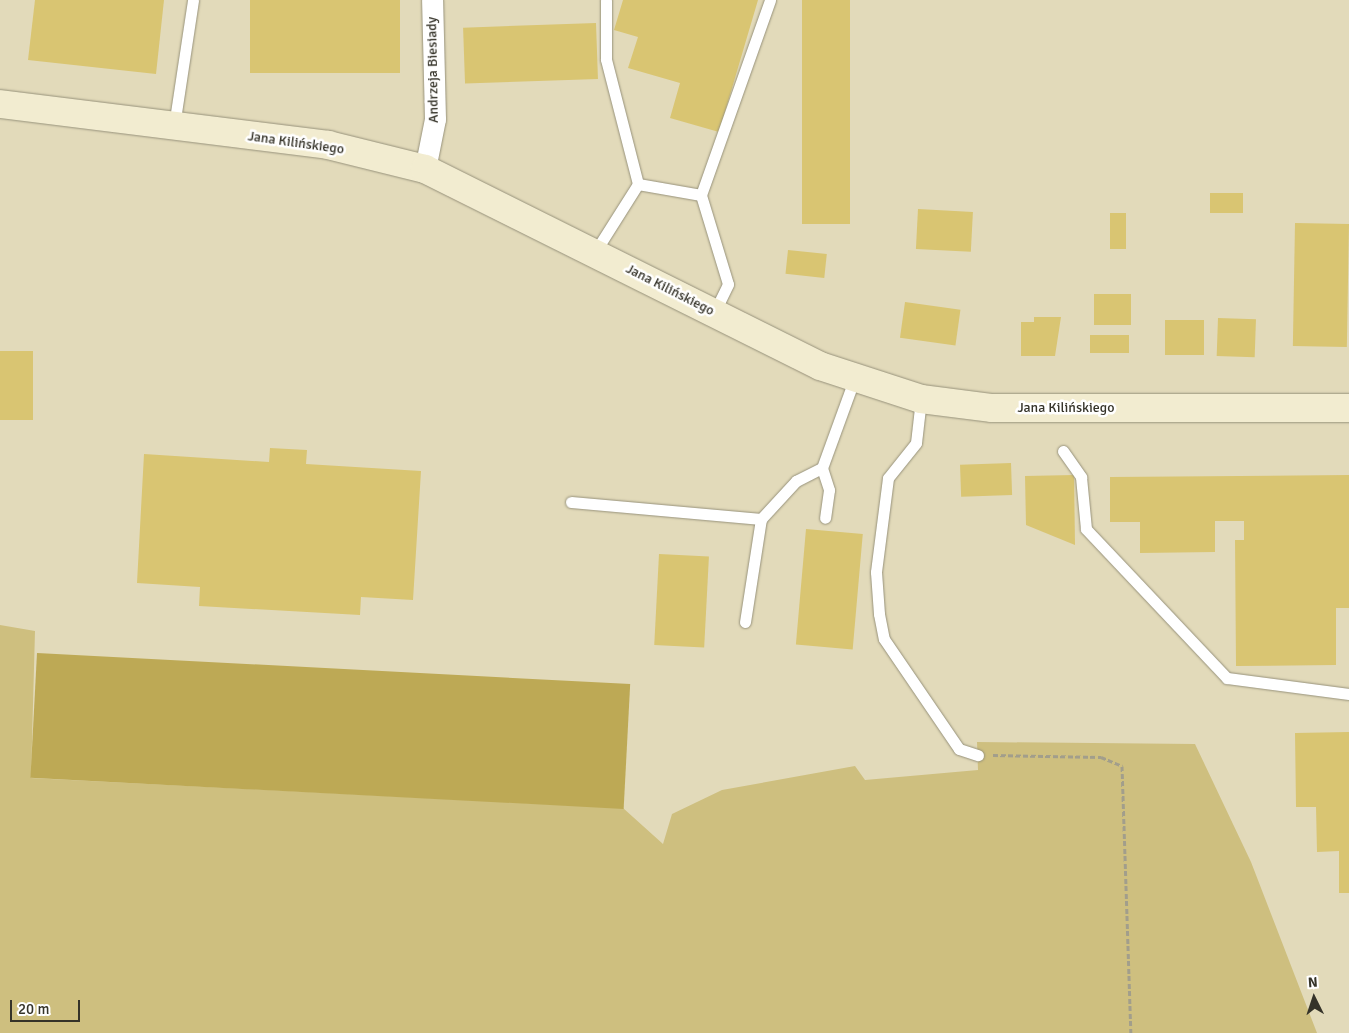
<!DOCTYPE html>
<html>
<head>
<meta charset="utf-8">
<style>
	body { margin:0 }
	#map { position:relative; width:1349px; height:1033px; overflow:hidden; background:#e9e4cb; font-family:Signika,sans-serif }
	div>[style] { position:absolute }
	.built>* { inset:0; background:#e2daba; transform-origin:0 0 }
	.green>* { inset:0; background:#cebf7f }
	.water>* { inset:0; background:#bda955; transform-origin:0 0 }
	.building>* { inset:0; background:#d9c572; transform-origin:0 0 }
	.path>* { height:3px; margin-top:-1.5px; transform-origin:0; background:repeating-linear-gradient(90deg,#a29e8b 0 5px,transparent 0 7.5px) }
	.roads { filter:drop-shadow(0 0 1px #97927b) drop-shadow(0 0 1px #97927b) }
	.lane>* { height:11px; margin:-5.5px; padding:0 5.5px; transform-origin:5.5px; border-radius:5.5px; background:#fff }
	.street>* { height:21px; margin:-10.5px; padding:0 10.5px; transform-origin:10.5px; border-radius:10.5px; background:#fff }
	.secondary>* { height:28px; margin:-14px; padding:0 14px; transform-origin:14px; border-radius:14px; background:#f2ecd0 }
	span { translate:-50% -50%; white-space:nowrap; text-align:center; line-height:1.15; -webkit-text-stroke:5px #fff; paint-order:stroke }
	.street-label { font-size:14px; color:#353329 }
	.north { position:absolute; left:1289px; top:973px; width:50px; height:50px; -webkit-text-stroke:4px #fff; paint-order:stroke; rotate:356deg; font-size:14px; font-weight:700; line-height:20px; text-align:center; color:#353329 }
	.north::after { content:''; display:block; margin:auto; width:18px; height:22px; background:#353329; clip-path:polygon(50% 0,100% 100%,50% 72%,0 100%) }
	.scale { position:absolute; left:10px; top:1000px; width:70px; height:22px; box-sizing:border-box; border:2px solid #353329; border-top:0; padding-left:6px; font-size:15px; line-height:18px; white-space:nowrap; color:#353329; -webkit-text-stroke:4px #fff; paint-order:stroke }
</style>
</head>
<body>
<div id="map">
	<div class="built">
		<div style="left:0;top:0;width:1349px;height:1033px"></div>
	</div>
	<div class="green">
		<div style="clip-path:polygon(0 625px,35px 631px,31px 778px,623px 808px,663px 844px,672px 814px,722px 790px,855px 766px,865px 780px,978px 770px,977px 742px,1195px 744px,1251px 862px,1317px 1033px,0 1033px)"></div>
	</div>
	<div class="water">
		<div style="left:37px;top:653px;width:594px;height:125px;rotate:3deg"></div>
	</div>
	<div class="building">
		<div style="clip-path:polygon(35px 0,164px 0,156px 74px,28px 60px)"></div>
		<div style="left:250px;top:0;width:150px;height:73px"></div>
		<div style="clip-path:polygon(623px 0,758px 0,719px 132px,670px 118px,680px 83px,628px 68px,638px 37px,614px 30px)"></div>
		<div style="left:802px;top:0;width:48px;height:224px"></div>
		<div style="left:596px;top:23px;width:56px;height:133px;rotate:88deg"></div>
		<div style="left:1243px;top:193px;width:20px;height:33px;rotate:90deg"></div>
		<div style="left:918px;top:209px;width:55px;height:40px;rotate:3deg"></div>
		<div style="left:1110px;top:213px;width:16px;height:36px"></div>
		<div style="left:1295px;top:223px;width:54px;height:123px;rotate:1deg"></div>
		<div style="left:788px;top:250px;width:39px;height:24px;rotate:6deg"></div>
		<div style="left:1094px;top:294px;width:37px;height:31px"></div>
		<div style="left:905px;top:302px;width:56px;height:36px;rotate:8deg"></div>
		<div style="clip-path:polygon(1034px 317px,1061px 317px,1055px 356px,1021px 356px,1021px 322px,1034px 322px)"></div>
		<div style="left:1218px;top:318px;width:38px;height:38px;rotate:2deg"></div>
		<div style="left:1165px;top:320px;width:39px;height:35px"></div>
		<div style="left:1090px;top:335px;width:39px;height:18px"></div>
		<div style="left:0;top:351px;width:33px;height:69px"></div>
		<div style="clip-path:polygon(270px 448px,307px 450px,306px 464px,421px 471px,413px 600px,361px 597px,360px 615px,199px 606px,200px 587px,137px 583px,144px 454px,269px 462px)"></div>
		<div style="left:1011px;top:463px;width:32px;height:51px;rotate:88deg"></div>
		<div style="clip-path:polygon(1074px 475px,1075px 545px,1026px 525px,1025px 476px)"></div>
		<div style="clip-path:polygon(1349px 475px,1349px 608px,1336px 608px,1336px 665px,1236px 666px,1235px 540px,1244px 540px,1244px 521px,1215px 521px,1215px 552px,1140px 553px,1140px 522px,1110px 522px,1110px 477px)"></div>
		<div style="left:806px;top:529px;width:57px;height:116px;rotate:5deg"></div>
		<div style="left:659px;top:554px;width:50px;height:91px;rotate:3deg"></div>
		<div style="clip-path:polygon(1349px 732px,1349px 893px,1339px 893px,1339px 851px,1317px 852px,1316px 807px,1296px 807px,1295px 733px)"></div>
	</div>
	<div class="path">
		<div style="left:993px;top:755px;width:108px;rotate:1.1deg"></div>
		<div style="left:1101px;top:757px;width:23px;rotate:23deg"></div>
		<div style="left:1122px;top:766px;width:267px;rotate:88.1deg"></div>
	</div>
	<div class="roads">
		<div class="lane">
			<div style="left:174px;top:126px;width:127px;rotate:-81.4deg"></div>
			<div style="left:638px;top:184px;width:64px;rotate:9.9deg"></div>
			<div style="left:595px;top:252px;width:80px;rotate:-57.7deg"></div>
			<div style="left:638px;top:184px;width:129px;rotate:-104.4deg"></div>
			<div style="left:606px;top:59px;width:59px;rotate:-90deg"></div>
			<div style="left:714px;top:313px;width:32px;rotate:-64deg"></div>
			<div style="left:728px;top:284px;width:93px;rotate:-106.9deg"></div>
			<div style="left:701px;top:195px;width:207px;rotate:-70.5deg"></div>
			<div style="left:921px;top:399px;width:44px;rotate:96.5deg"></div>
			<div style="left:916px;top:443px;width:45px;rotate:128.7deg"></div>
			<div style="left:888px;top:478px;width:95px;rotate:97.3deg"></div>
			<div style="left:876px;top:572px;width:42px;rotate:85.9deg"></div>
			<div style="left:879px;top:614px;width:25px;rotate:79deg"></div>
			<div style="left:884px;top:639px;width:133px;rotate:55.7deg"></div>
			<div style="left:959px;top:749px;width:20px;rotate:18deg"></div>
			<div style="left:1063px;top:451px;width:32px;rotate:55deg"></div>
			<div style="left:1081px;top:477px;width:52px;rotate:84.5deg"></div>
			<div style="left:1086px;top:529px;width:205px;rotate:46.6deg"></div>
			<div style="left:1227px;top:678px;width:123px;rotate:7.5deg"></div>
			<div style="left:822px;top:468px;width:23px;rotate:72deg"></div>
			<div style="left:829px;top:490px;width:28px;rotate:98deg"></div>
			<div style="left:571px;top:502px;width:191px;rotate:5.1deg"></div>
			<div style="left:745px;top:622px;width:104px;rotate:-81.2deg"></div>
			<div style="left:761px;top:519px;width:52px;rotate:-47.4deg"></div>
			<div style="left:796px;top:481px;width:29px;rotate:-27deg"></div>
			<div style="left:822px;top:468px;width:94px;rotate:-70deg"></div>
		</div>
		<div class="street">
			<div style="left:425px;top:169px;width:51px;rotate:-78.7deg"></div>
			<div style="left:435px;top:119px;width:119px;rotate:-91.4deg"></div>
		</div>
		<div class="secondary">
			<div style="left:0;top:104px;width:331px;rotate:7.1deg"></div>
			<div style="left:328px;top:145px;width:100px;rotate:13.9deg"></div>
			<div style="left:425px;top:169px;width:441px;rotate:26.5deg"></div>
			<div style="left:820px;top:366px;width:106px;rotate:18.1deg"></div>
			<div style="left:921px;top:399px;width:72px;rotate:7.2deg"></div>
			<div style="left:992px;top:408px;width:357px"></div>
		</div>
	</div>
	<div class="street-label">
		<span style="left:433px;top:70px;rotate:-91deg">Andrzeja Biesiady</span>
		<span style="left:296px;top:143px;rotate:8deg">Jana Kilińskiego</span>
		<span style="left:670px;top:290px;rotate:27deg">Jana Kilińskiego</span>
		<span style="left:1066px;top:408px">Jana Kilińskiego</span>
	</div>
	<div class="north">N</div>
	<div class="scale">20 m</div>
</div>
</body>
</html>
